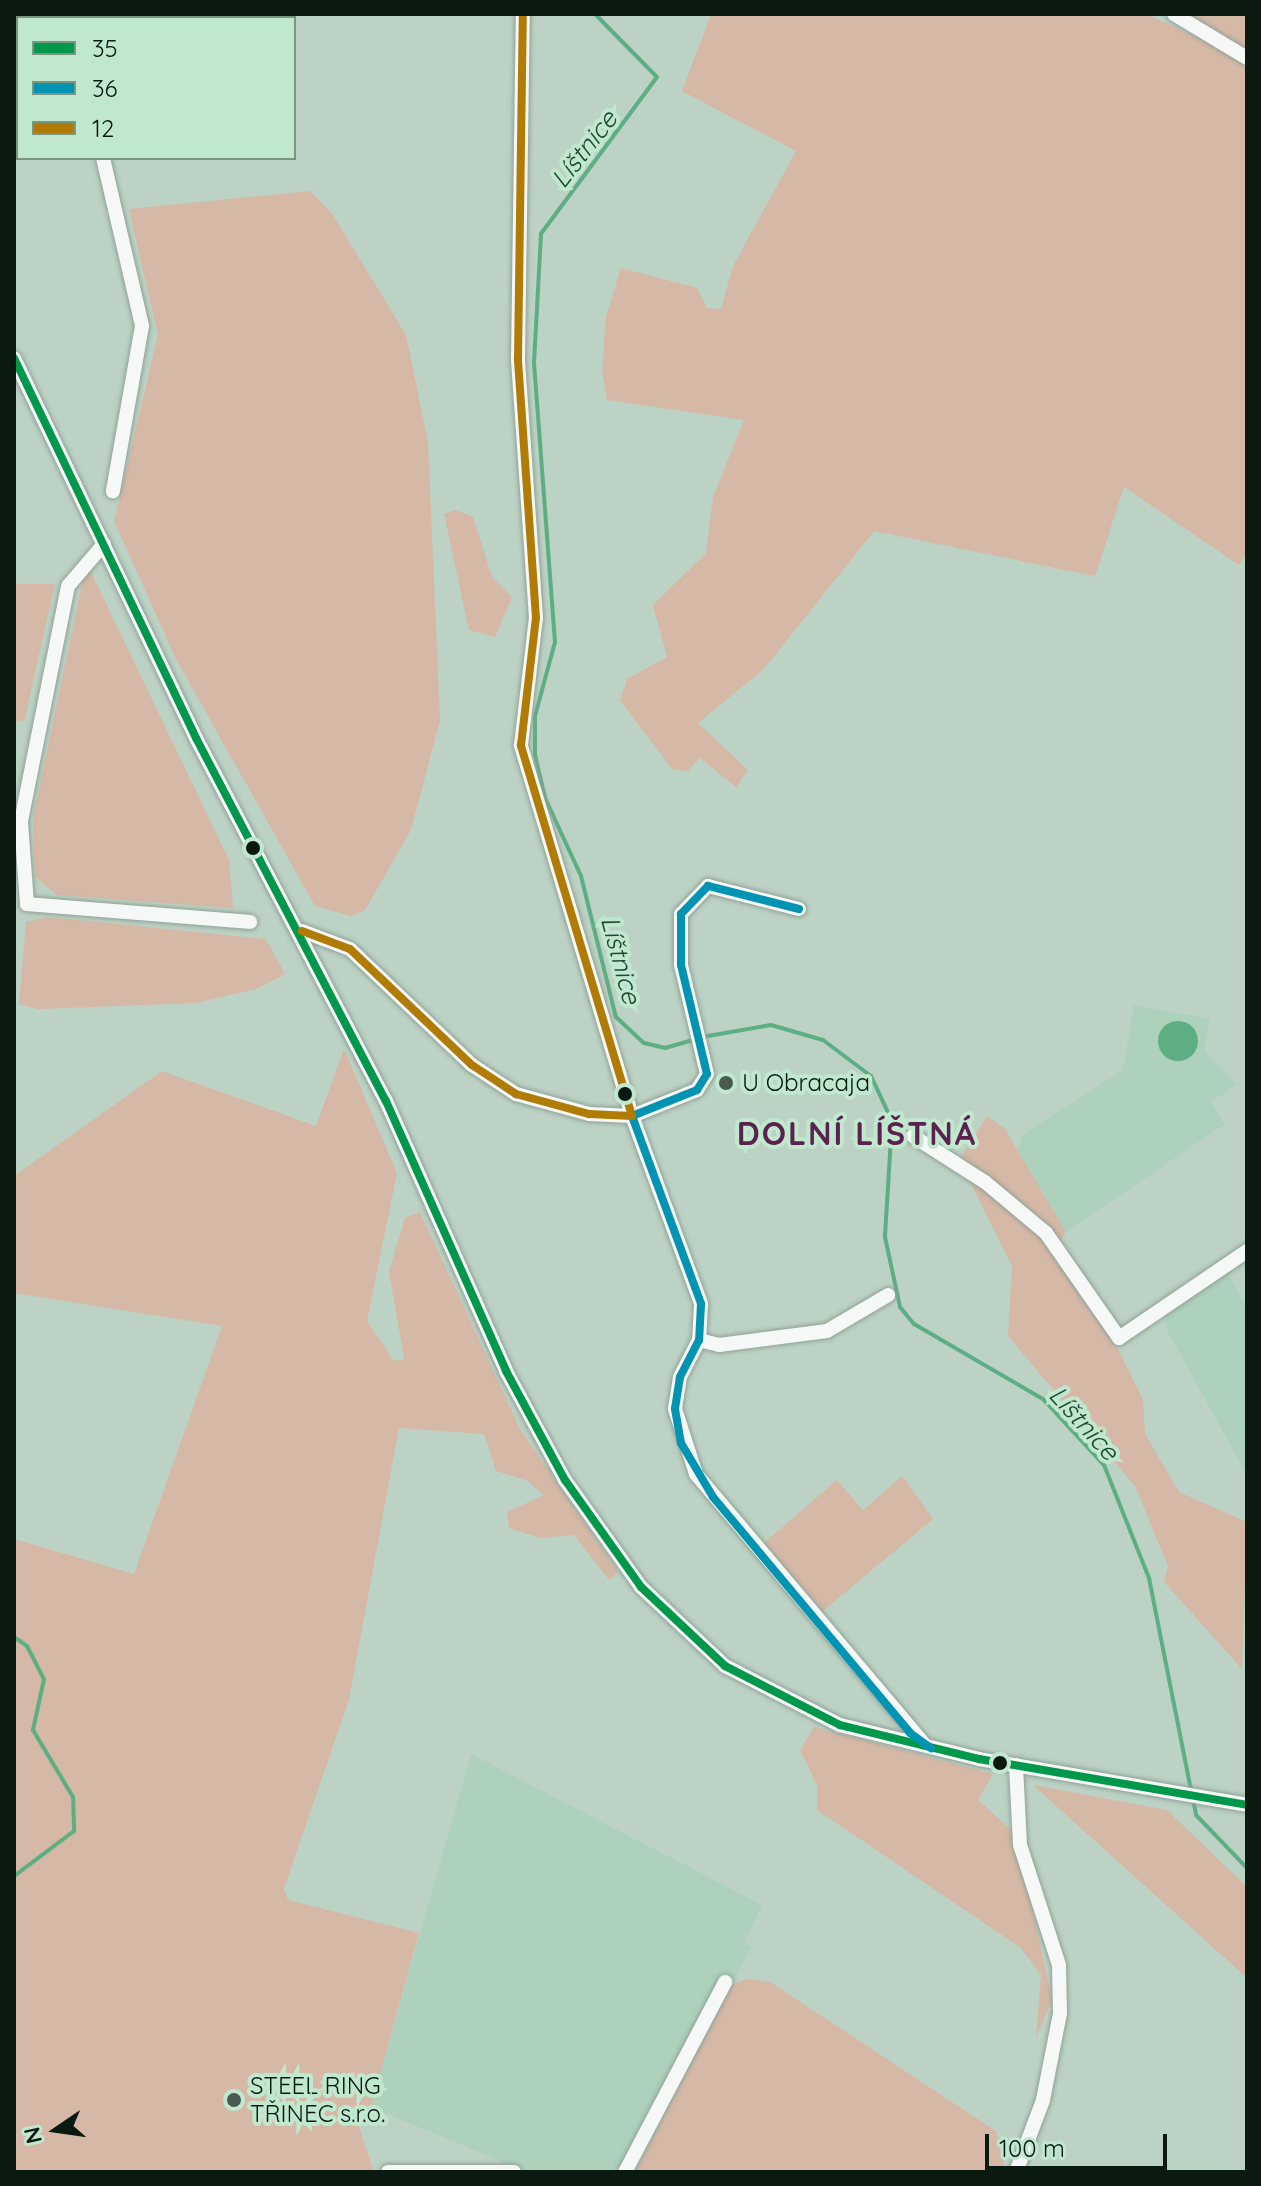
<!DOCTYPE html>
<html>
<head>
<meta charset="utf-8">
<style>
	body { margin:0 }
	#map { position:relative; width:1261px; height:2186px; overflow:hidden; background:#bcd2c4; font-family:Quicksand,sans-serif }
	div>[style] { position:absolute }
	.built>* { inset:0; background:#add1bb }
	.green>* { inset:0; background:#d6b8a6 }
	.water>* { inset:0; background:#5eae84 }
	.round { border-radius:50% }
	.stream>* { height:4px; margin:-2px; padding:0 2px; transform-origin:2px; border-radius:2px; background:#5eae84 }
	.roads { filter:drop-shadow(0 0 2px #91a297) drop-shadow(0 0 2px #91a297) }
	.minor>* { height:14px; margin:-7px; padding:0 7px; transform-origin:7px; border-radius:7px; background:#f5f8f6 }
	.bus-1>* { height:8px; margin:-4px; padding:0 4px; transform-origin:4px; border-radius:4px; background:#01984b }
	.bus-2>* { height:8px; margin:-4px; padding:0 4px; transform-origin:4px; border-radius:4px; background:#0294b2 }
	.bus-3>* { height:8px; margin:-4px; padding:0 4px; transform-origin:4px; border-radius:4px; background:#b07c05 }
	.dots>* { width:22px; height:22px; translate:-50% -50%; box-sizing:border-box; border:4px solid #c0e8ce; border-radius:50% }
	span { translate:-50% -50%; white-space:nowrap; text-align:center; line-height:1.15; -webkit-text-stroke:8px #c0e8ce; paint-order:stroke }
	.poi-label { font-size:24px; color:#0b1a11 }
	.left { translate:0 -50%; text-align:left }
	.water-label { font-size:26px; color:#1e4831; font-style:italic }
	.district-label { font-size:32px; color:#5a224d; font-weight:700; letter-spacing:2px }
	.frame { position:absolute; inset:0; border:16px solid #0b1a11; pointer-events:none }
	.legend { position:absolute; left:16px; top:16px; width:280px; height:144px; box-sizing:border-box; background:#c0e8ce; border:2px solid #789682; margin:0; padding:10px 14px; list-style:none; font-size:24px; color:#0b1a11 }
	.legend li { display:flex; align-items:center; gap:16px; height:40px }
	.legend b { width:40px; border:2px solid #789682 }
	.north { position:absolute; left:16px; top:2090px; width:80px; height:80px; -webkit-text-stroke:6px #c0e8ce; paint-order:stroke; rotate:257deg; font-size:22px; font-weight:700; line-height:32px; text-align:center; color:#0b1a11 }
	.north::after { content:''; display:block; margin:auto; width:28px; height:36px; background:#0b1a11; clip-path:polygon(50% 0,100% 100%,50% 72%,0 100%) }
	.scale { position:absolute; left:985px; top:2134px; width:182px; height:36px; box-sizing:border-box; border:4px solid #0b1a11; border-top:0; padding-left:10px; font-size:24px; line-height:28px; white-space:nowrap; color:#0b1a11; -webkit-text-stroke:6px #c0e8ce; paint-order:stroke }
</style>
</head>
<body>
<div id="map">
	<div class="built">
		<div style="clip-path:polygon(1134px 1005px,1210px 1019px,1204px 1051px,1237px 1084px,1211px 1102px,1225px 1124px,1066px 1232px,1017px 1155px,1022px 1135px,1123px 1070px)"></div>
		<div style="clip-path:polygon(1228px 1274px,1247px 1309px,1247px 1475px,1166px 1328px,1166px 1314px)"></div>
		<div style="clip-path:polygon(471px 1754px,762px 1905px,744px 1943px,751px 1947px,635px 2172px,499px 2172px,503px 2162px,371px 2107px)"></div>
	</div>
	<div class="green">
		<div style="clip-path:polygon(14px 14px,54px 18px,18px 18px,14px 144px)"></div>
		<div style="clip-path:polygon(711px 14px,1146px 14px,1230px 52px,1191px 22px,1192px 14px,1247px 14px,1247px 553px,1239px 565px,1124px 487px,1095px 576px,874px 531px,764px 669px,698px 723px,748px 770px,736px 787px,700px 758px,688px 771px,672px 769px,620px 700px,627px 679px,667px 657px,653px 605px,706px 553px,713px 497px,744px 420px,607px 400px,602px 372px,606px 317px,621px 268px,697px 288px,707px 308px,721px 309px,733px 266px,796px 151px,682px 91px)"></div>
		<div style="clip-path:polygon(310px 191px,333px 215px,406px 335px,428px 442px,440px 720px,411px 830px,365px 910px,351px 916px,315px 906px,177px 661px,114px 521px,158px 335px,129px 209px)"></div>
		<div style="clip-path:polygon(455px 510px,473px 517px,492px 577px,512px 597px,495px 637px,469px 630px,444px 514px)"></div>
		<div style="clip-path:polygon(91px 572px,229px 860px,233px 908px,57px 895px,35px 877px,33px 818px,84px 575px)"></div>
		<div style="clip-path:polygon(14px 584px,55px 584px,24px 722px,14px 720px)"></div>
		<div style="clip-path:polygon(48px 917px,266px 939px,285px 974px,256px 989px,196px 1003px,38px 1009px,19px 1004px,26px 922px)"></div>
		<div style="clip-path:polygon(344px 1049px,397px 1173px,367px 1321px,394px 1361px,404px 1359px,389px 1271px,405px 1218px,420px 1212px,520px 1429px,618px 1572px,609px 1580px,574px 1535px,540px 1538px,509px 1528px,507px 1512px,544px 1495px,526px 1480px,496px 1471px,484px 1434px,399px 1428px,349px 1699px,284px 1889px,288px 1900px,419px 1933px,371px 2107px,354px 2111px,374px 2172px,14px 2172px,14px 1539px,134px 1574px,222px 1326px,14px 1293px,14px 1176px,162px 1071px,316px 1126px)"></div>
		<div style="clip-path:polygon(987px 1116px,1005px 1129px,1066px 1232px,1056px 1250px,1115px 1343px,1143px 1400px,1145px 1434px,1179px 1492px,1247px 1522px,1242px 1669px,1164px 1582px,1168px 1566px,1135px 1486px,1008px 1336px,1012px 1266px,959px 1160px)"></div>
		<div style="clip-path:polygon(902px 1476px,933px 1519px,823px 1611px,764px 1543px,837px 1480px,863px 1510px)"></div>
		<div style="clip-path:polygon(814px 1727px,993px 1774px,978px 1800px,1016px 1834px,1052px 1999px,1036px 2038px,1041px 1975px,1021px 1948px,817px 1810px,817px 1785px,800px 1750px)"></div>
		<div style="clip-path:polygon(1033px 1785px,1167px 1810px,1247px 1887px,1247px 1978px)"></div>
		<div style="clip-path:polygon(747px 1979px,770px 1982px,996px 2131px,1006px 2172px,635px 2172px,731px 1985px)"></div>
	</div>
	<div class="water">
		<div class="round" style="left:1158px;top:1021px;width:40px;height:40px"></div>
	</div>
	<div class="stream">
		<div style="left:595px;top:14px;width:88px;rotate:45.5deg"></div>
		<div style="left:657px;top:77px;width:195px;rotate:126.5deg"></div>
		<div style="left:541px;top:234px;width:129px;rotate:93.1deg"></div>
		<div style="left:534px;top:363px;width:280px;rotate:85.7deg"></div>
		<div style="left:555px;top:642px;width:77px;rotate:105.1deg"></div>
		<div style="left:535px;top:716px;width:39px;rotate:90deg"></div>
		<div style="left:535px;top:755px;width:44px;rotate:76.9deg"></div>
		<div style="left:545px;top:798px;width:86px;rotate:65.2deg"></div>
		<div style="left:581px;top:876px;width:145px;rotate:76.1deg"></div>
		<div style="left:616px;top:1017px;width:38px;rotate:43deg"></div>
		<div style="left:644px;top:1043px;width:22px;rotate:13deg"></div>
		<div style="left:665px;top:1048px;width:29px;rotate:-16deg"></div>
		<div style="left:702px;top:1037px;width:70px;rotate:-9.9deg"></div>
		<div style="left:771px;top:1025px;width:54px;rotate:16.1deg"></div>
		<div style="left:823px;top:1040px;width:60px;rotate:36.9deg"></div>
		<div style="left:871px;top:1076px;width:50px;rotate:65deg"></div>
		<div style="left:892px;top:1121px;width:116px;rotate:93.5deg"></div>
		<div style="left:885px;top:1237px;width:72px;rotate:77.9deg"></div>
		<div style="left:900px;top:1307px;width:22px;rotate:51deg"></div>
		<div style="left:914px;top:1324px;width:149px;rotate:30.2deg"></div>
		<div style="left:1043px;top:1399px;width:90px;rotate:47.3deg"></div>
		<div style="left:1104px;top:1465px;width:122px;rotate:68.3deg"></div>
		<div style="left:1149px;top:1578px;width:217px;rotate:78.8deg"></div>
		<div style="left:14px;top:1637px;width:16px;rotate:35deg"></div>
		<div style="left:27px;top:1646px;width:37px;rotate:63deg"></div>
		<div style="left:44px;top:1679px;width:52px;rotate:102.2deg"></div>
		<div style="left:33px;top:1730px;width:78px;rotate:59.2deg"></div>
		<div style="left:73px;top:1797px;width:34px;rotate:88deg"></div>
		<div style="left:74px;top:1831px;width:75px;rotate:143.1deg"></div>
		<div style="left:1193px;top:1799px;width:16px;rotate:79deg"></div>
		<div style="left:1196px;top:1815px;width:74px;rotate:46.1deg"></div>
		<div style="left:14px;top:2022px;width:6px;rotate:90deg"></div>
	</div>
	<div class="roads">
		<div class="minor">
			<div style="left:66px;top:14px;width:4px;rotate:63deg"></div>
			<div style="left:1174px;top:14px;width:85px;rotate:31.1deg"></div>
			<div style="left:103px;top:158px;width:172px;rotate:76.9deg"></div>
			<div style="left:142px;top:326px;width:168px;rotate:100deg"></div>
			<div style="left:14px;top:358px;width:421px;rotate:64.4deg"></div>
			<div style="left:196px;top:738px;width:410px;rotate:62.4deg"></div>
			<div style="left:386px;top:1101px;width:295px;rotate:66deg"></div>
			<div style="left:506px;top:1371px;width:124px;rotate:61.6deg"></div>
			<div style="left:565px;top:1480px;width:131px;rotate:54.6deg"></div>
			<div style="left:641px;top:1587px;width:115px;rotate:43.2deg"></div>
			<div style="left:725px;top:1666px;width:129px;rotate:27.2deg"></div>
			<div style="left:840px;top:1725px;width:143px;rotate:13.7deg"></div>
			<div style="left:979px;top:1759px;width:272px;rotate:9.7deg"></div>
			<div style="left:104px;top:544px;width:55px;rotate:130.6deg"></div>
			<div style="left:68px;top:586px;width:241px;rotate:101.3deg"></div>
			<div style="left:21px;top:822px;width:82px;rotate:85.8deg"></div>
			<div style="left:27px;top:904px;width:224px;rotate:4.6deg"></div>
			<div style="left:799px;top:909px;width:94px;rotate:-165.8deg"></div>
			<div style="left:708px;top:886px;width:39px;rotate:134deg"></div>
			<div style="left:681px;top:914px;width:51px;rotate:90deg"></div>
			<div style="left:681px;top:965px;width:112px;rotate:76.6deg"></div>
			<div style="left:707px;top:1074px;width:19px;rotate:122deg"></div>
			<div style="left:697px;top:1090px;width:70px;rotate:158.2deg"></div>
			<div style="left:632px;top:1116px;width:200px;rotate:69.8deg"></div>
			<div style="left:701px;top:1304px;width:36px;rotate:93deg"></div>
			<div style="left:699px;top:1340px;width:42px;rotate:117.2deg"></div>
			<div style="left:680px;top:1377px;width:32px;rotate:99deg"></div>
			<div style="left:675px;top:1409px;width:68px;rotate:72.1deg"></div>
			<div style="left:696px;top:1474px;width:353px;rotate:49.8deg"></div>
			<div style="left:302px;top:931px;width:51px;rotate:20.6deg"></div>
			<div style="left:350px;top:949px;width:168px;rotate:43.6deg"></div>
			<div style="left:472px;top:1065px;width:53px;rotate:33.4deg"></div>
			<div style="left:516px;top:1094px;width:76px;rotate:15.3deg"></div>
			<div style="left:589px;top:1114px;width:43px;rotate:2.7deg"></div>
			<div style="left:632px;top:1116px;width:387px;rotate:-106.7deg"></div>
			<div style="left:521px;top:745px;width:128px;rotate:-83.3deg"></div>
			<div style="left:536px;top:618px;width:260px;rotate:-94deg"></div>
			<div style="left:518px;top:359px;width:345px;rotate:-89.2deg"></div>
			<div style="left:913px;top:1136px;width:85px;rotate:32.6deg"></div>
			<div style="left:985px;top:1182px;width:80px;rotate:39.9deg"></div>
			<div style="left:1046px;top:1233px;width:128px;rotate:55.2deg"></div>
			<div style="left:1119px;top:1338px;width:155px;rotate:-34.2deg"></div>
			<div style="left:699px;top:1340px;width:21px;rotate:14deg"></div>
			<div style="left:719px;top:1345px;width:109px;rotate:-7.4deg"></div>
			<div style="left:827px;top:1331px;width:71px;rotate:-30.5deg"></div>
			<div style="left:388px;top:2172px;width:126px"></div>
			<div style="left:625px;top:2172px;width:215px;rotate:-62.2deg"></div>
			<div style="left:1016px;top:2172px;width:77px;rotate:-69.4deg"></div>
			<div style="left:1043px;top:2100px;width:89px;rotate:-78.9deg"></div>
			<div style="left:1060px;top:2013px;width:48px;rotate:-91.2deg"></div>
			<div style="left:1059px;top:1965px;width:126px;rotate:-108deg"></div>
			<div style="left:1020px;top:1845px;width:80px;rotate:-92.9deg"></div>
		</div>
	</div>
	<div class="bus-1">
		<div style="left:14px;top:358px;width:421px;rotate:64.4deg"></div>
		<div style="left:196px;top:738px;width:410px;rotate:62.4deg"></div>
		<div style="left:386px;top:1101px;width:295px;rotate:66deg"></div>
		<div style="left:506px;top:1371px;width:124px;rotate:61.6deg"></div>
		<div style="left:565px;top:1480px;width:131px;rotate:54.6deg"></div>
		<div style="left:641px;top:1587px;width:115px;rotate:43.2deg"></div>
		<div style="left:725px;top:1666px;width:129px;rotate:27.2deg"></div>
		<div style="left:840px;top:1725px;width:143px;rotate:13.7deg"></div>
		<div style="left:979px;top:1759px;width:272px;rotate:9.7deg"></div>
	</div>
	<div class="bus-2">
		<div style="left:799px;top:909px;width:94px;rotate:-165.8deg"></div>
		<div style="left:708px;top:886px;width:39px;rotate:134deg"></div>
		<div style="left:681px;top:914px;width:51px;rotate:90deg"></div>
		<div style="left:681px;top:965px;width:112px;rotate:76.6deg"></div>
		<div style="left:707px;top:1074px;width:19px;rotate:122deg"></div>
		<div style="left:697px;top:1090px;width:70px;rotate:158.2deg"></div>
		<div style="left:632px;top:1116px;width:200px;rotate:69.8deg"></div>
		<div style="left:701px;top:1304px;width:36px;rotate:93deg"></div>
		<div style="left:699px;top:1340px;width:42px;rotate:117.2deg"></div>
		<div style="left:680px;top:1377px;width:32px;rotate:99deg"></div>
		<div style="left:675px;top:1409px;width:35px;rotate:80deg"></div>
		<div style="left:681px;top:1443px;width:63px;rotate:59.3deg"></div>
		<div style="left:713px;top:1497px;width:307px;rotate:50.1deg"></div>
		<div style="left:910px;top:1733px;width:26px;rotate:36deg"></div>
	</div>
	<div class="bus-3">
		<div style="left:302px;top:931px;width:51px;rotate:20.6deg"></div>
		<div style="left:350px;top:949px;width:168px;rotate:43.6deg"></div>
		<div style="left:472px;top:1065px;width:53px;rotate:33.4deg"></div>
		<div style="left:516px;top:1094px;width:76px;rotate:15.3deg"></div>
		<div style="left:589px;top:1114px;width:43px;rotate:2.7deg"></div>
		<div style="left:632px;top:1116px;width:387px;rotate:-106.7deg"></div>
		<div style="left:521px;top:745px;width:128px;rotate:-83.3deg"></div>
		<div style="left:536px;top:618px;width:260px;rotate:-94deg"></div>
		<div style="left:518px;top:359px;width:345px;rotate:-89.2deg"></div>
	</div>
	<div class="dots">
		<div style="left:253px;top:848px;background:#0b1a11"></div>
		<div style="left:726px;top:1083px;background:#495a50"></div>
		<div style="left:625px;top:1094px;background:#0b1a11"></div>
		<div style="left:1000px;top:1763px;background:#0b1a11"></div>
		<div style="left:234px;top:2100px;background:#495a50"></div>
	</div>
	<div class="poi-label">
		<span class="left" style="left:742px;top:1083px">U Obracaja</span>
		<span class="left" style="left:250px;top:2100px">STEEL RING<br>TŘINEC s.r.o.</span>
	</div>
	<div class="water-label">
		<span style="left:584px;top:149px;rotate:-52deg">Líštnice</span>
		<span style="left:621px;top:960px;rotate:75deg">Líštnice</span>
		<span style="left:1084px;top:1423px;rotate:48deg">Líštnice</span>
	</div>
	<div class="district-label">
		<span style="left:857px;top:1133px">DOLNÍ LÍŠTNÁ</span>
	</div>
	<div class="frame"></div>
	<ul class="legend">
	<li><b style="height:10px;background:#01984b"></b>35</li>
	<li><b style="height:10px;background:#0294b2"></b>36</li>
	<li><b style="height:10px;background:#b07c05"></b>12</li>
	</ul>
	<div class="north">N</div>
	<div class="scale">100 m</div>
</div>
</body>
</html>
